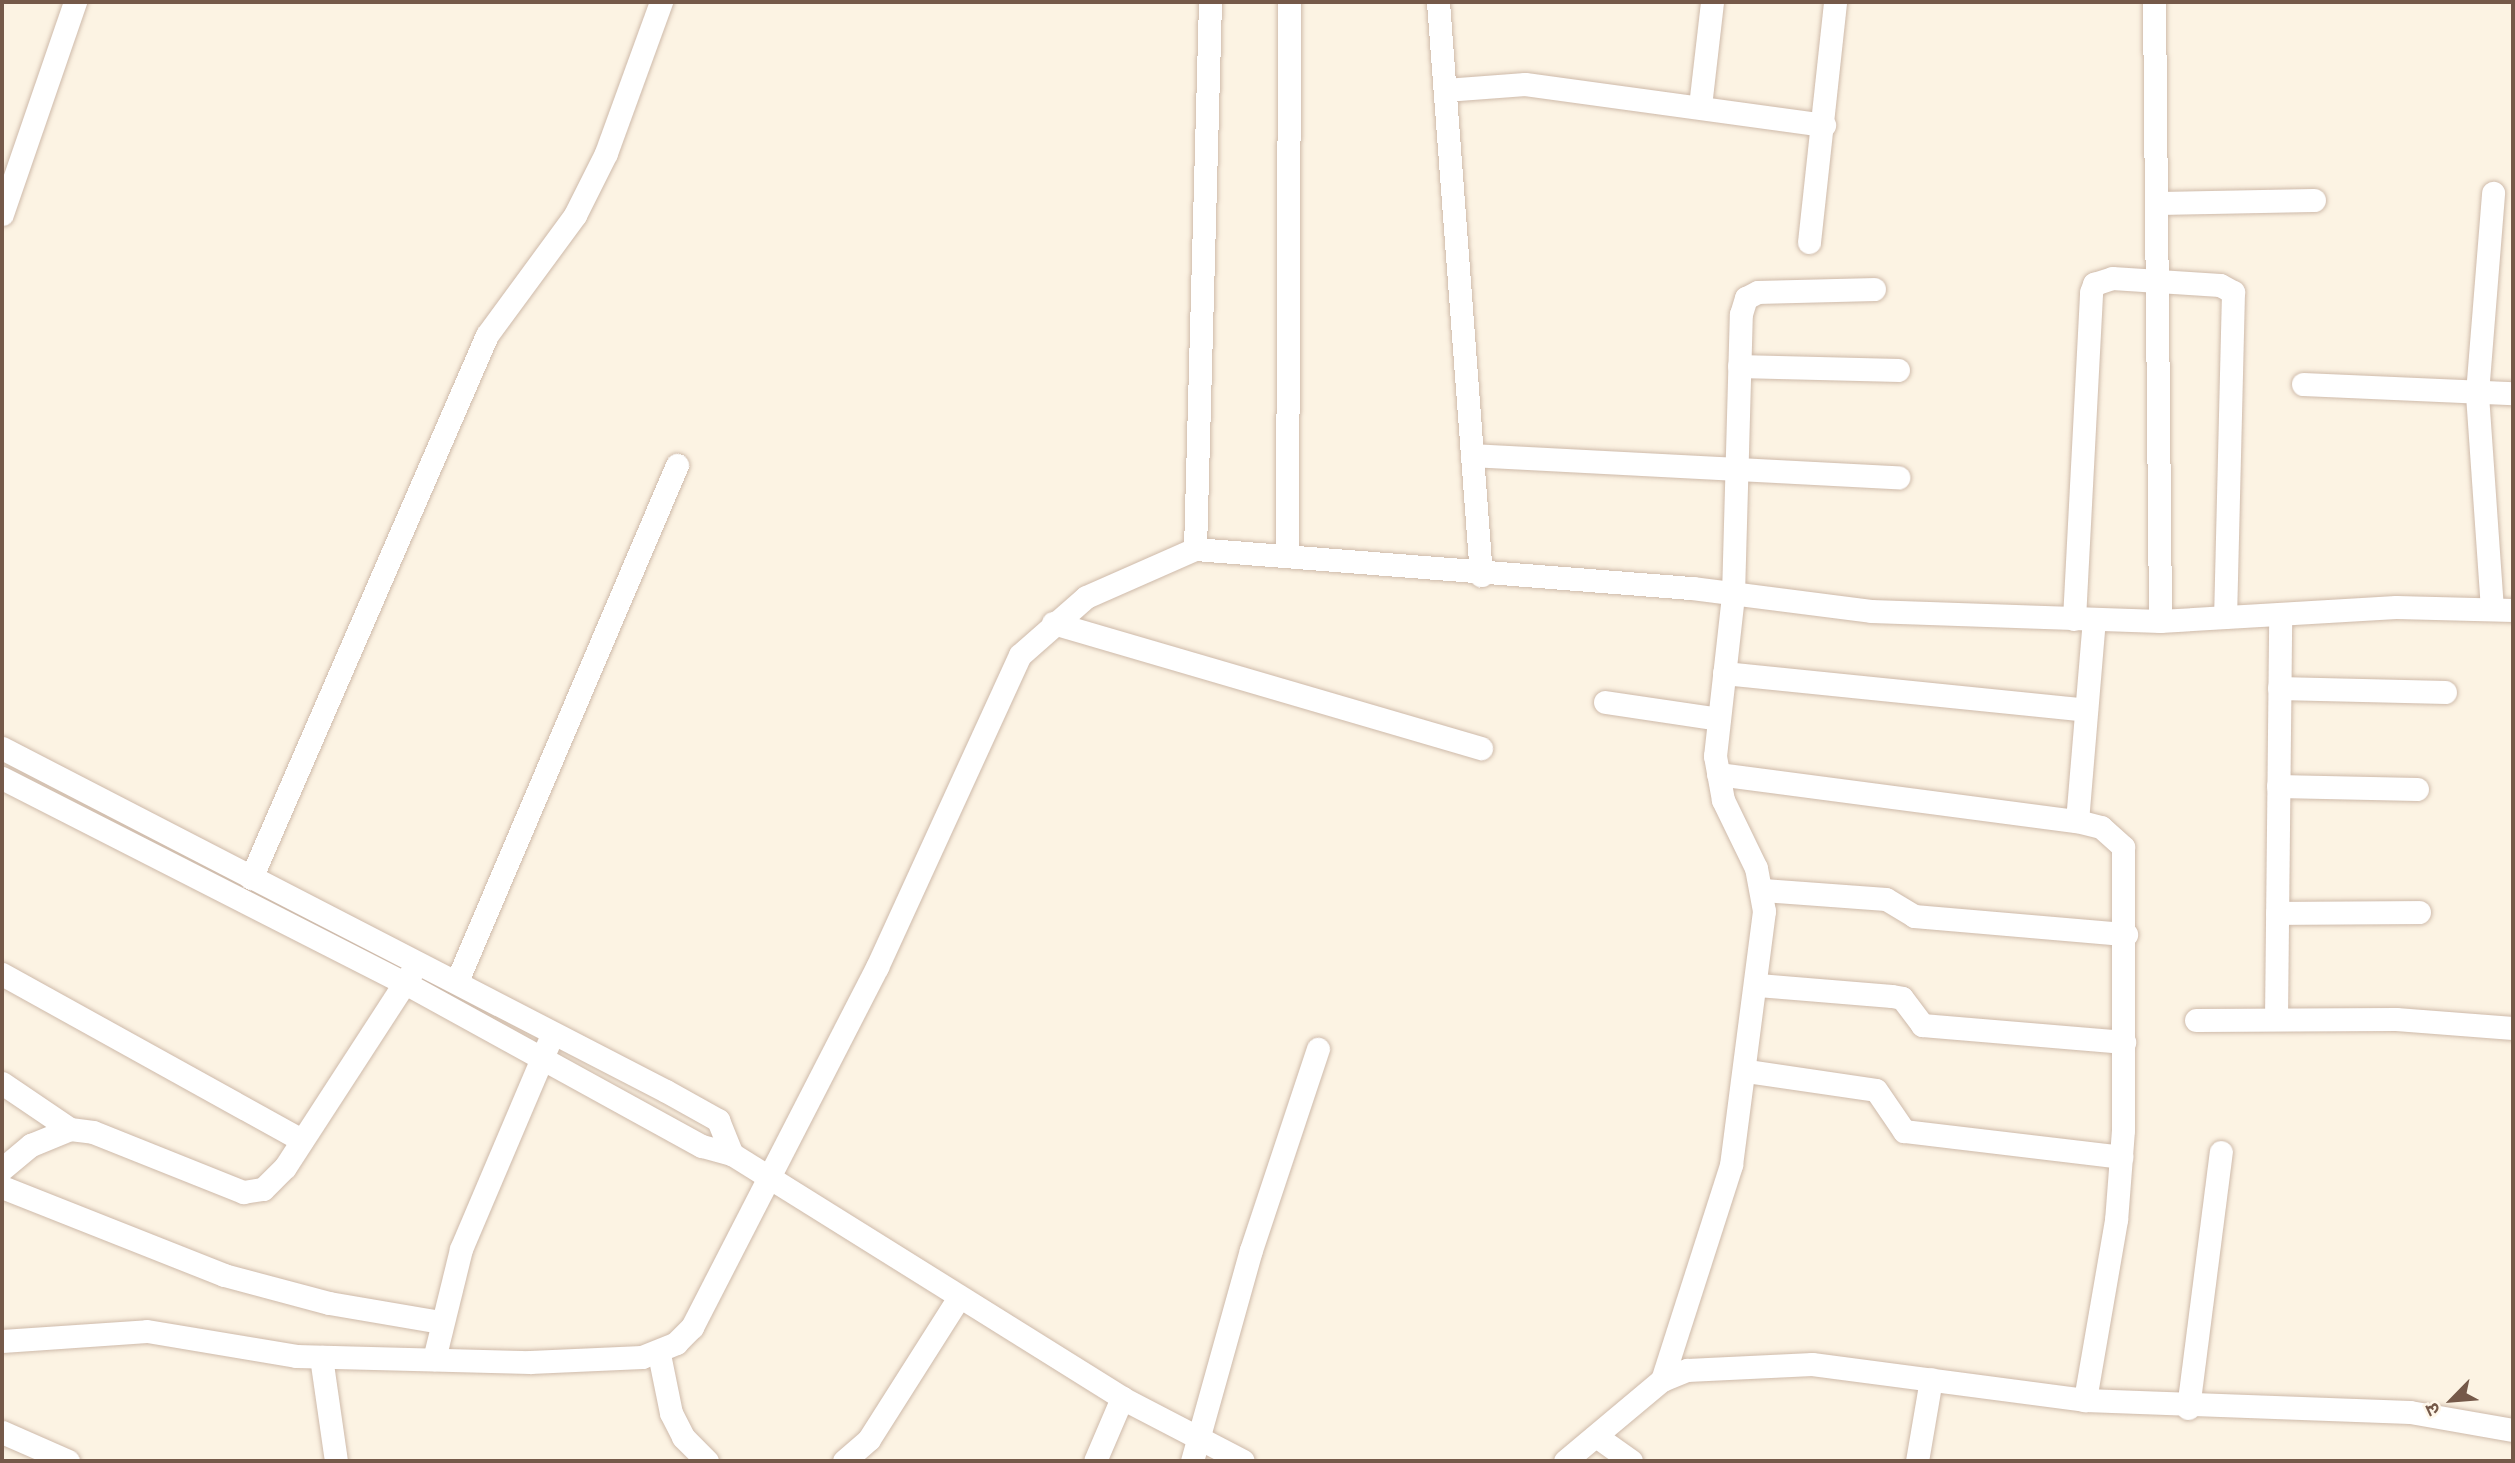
<!DOCTYPE html>
<html>
<head>
<meta charset="utf-8">
<style>
	body { margin:0 }
	#map { position:relative; width:2515px; height:1463px; overflow:hidden; background:#fcf3e3; font-family:Inter,"Noto Sans Devanagari",sans-serif }
	div>[style] { position:absolute }
	.roads { filter:drop-shadow(0 0 2px #cebaaa) drop-shadow(0 0 2px #cebaaa) }
	.minor>* { height:23px; margin:-11.5px; padding:0 11.5px; transform-origin:11.5px; border-radius:11.5px; background:#fff }
	span { translate:-50% -50%; white-space:nowrap; text-align:center; line-height:1.15; -webkit-text-stroke:6px #fff7ea; paint-order:stroke }
	.frame { position:absolute; inset:0; border:4px solid #755949; pointer-events:none }
	.north { position:absolute; left:2417px; top:1365px; width:70px; height:70px; -webkit-text-stroke:5px #fff7ea; paint-order:stroke; rotate:245deg; font-size:19px; font-weight:700; line-height:28px; text-align:center; color:#755949 }
	.north::after { content:''; display:block; margin:auto; width:24px; height:32px; background:#755949; clip-path:polygon(50% 0,100% 100%,50% 72%,0 100%) }
</style>
</head>
<body>
<div id="map">
	<div class="roads">
		<div class="minor">
			<div style="left:1438px;top:2px;width:575px;rotate:85.71deg"></div>
			<div style="left:2154px;top:2px;width:619px;rotate:89.44deg"></div>
			<div style="left:1445px;top:90px;width:80px;rotate:-4.3deg"></div>
			<div style="left:1525px;top:84px;width:302px;rotate:7.8deg"></div>
			<div style="left:1700px;top:106px;width:105px;rotate:-83.4deg"></div>
			<div style="left:2158px;top:203px;width:156px;rotate:-1.1deg"></div>
			<div style="left:2px;top:214px;width:224px;rotate:-71deg"></div>
			<div style="left:1809px;top:242px;width:241px;rotate:-83.8deg"></div>
			<div style="left:1739px;top:366px;width:159px;rotate:1.4deg"></div>
			<div style="left:2303px;top:384px;width:210px;rotate:2.5deg"></div>
			<div style="left:1472px;top:455px;width:427px;rotate:3deg"></div>
			<div style="left:1195px;top:549px;width:547px;rotate:-88.43deg"></div>
			<div style="left:1287px;top:554px;width:552px;rotate:-89.79deg"></div>
			<div style="left:2492px;top:609px;width:217px;rotate:-94deg"></div>
			<div style="left:2477px;top:393px;width:201px;rotate:-85.4deg"></div>
			<div style="left:2074px;top:619px;width:327px;rotate:-87deg"></div>
			<div style="left:2091px;top:292px;width:9px;rotate:-69deg"></div>
			<div style="left:2094px;top:284px;width:19px;rotate:-18deg"></div>
			<div style="left:2112px;top:278px;width:108px;rotate:3.7deg"></div>
			<div style="left:2220px;top:285px;width:15px;rotate:28deg"></div>
			<div style="left:2233px;top:292px;width:325px;rotate:91.4deg"></div>
			<div style="left:1053px;top:623px;width:446px;rotate:16.3deg"></div>
			<div style="left:1724px;top:673px;width:364px;rotate:5.8deg"></div>
			<div style="left:2279px;top:688px;width:166px;rotate:1.4deg"></div>
			<div style="left:1605px;top:702px;width:115px;rotate:8.5deg"></div>
			<div style="left:2px;top:748px;width:747px;rotate:27.32deg"></div>
			<div style="left:666px;top:1091px;width:60px;rotate:29.1deg"></div>
			<div style="left:718px;top:1120px;width:37px;rotate:68deg"></div>
			<div style="left:1718px;top:774px;width:362px;rotate:7.5deg"></div>
			<div style="left:2077px;top:821px;width:25px;rotate:14deg"></div>
			<div style="left:2101px;top:827px;width:30px;rotate:42deg"></div>
			<div style="left:2123px;top:847px;width:283px;rotate:90deg"></div>
			<div style="left:2123px;top:1130px;width:90px;rotate:94.4deg"></div>
			<div style="left:2116px;top:1220px;width:183px;rotate:99.8deg"></div>
			<div style="left:2px;top:778px;width:452px;rotate:27deg"></div>
			<div style="left:405px;top:983px;width:339px;rotate:28.8deg"></div>
			<div style="left:702px;top:1146px;width:31px;rotate:15deg"></div>
			<div style="left:732px;top:1154px;width:460px;rotate:32deg"></div>
			<div style="left:1122px;top:1398px;width:136px;rotate:27.5deg"></div>
			<div style="left:2278px;top:786px;width:139px;rotate:1.2deg"></div>
			<div style="left:2077px;top:821px;width:202px;rotate:-85.2deg"></div>
			<div style="left:251px;top:878px;width:592px;rotate:-66.51deg"></div>
			<div style="left:487px;top:335px;width:149px;rotate:-53.7deg"></div>
			<div style="left:575px;top:215px;width:69px;rotate:-63.4deg"></div>
			<div style="left:606px;top:153px;width:161px;rotate:-70deg"></div>
			<div style="left:1763px;top:890px;width:123px;rotate:4.2deg"></div>
			<div style="left:1886px;top:899px;width:33px;rotate:31deg"></div>
			<div style="left:1914px;top:916px;width:213px;rotate:4.9deg"></div>
			<div style="left:2277px;top:913px;width:142px;rotate:-0.4deg"></div>
			<div style="left:2px;top:974px;width:343px;rotate:29deg"></div>
			<div style="left:457px;top:981px;width:561px;rotate:-66.91deg"></div>
			<div style="left:1758px;top:985px;width:134px;rotate:4.7deg"></div>
			<div style="left:1892px;top:996px;width:10px;rotate:11deg"></div>
			<div style="left:1902px;top:998px;width:34px;rotate:53deg"></div>
			<div style="left:1922px;top:1025px;width:203px;rotate:4.8deg"></div>
			<div style="left:2276px;top:1019px;width:405px;rotate:-89.4deg"></div>
			<div style="left:2196px;top:1020px;width:200px;rotate:-0.3deg"></div>
			<div style="left:2396px;top:1019px;width:117px;rotate:4.4deg"></div>
			<div style="left:1747px;top:1071px;width:130px;rotate:8.4deg"></div>
			<div style="left:1876px;top:1090px;width:50px;rotate:55.7deg"></div>
			<div style="left:1904px;top:1131px;width:219px;rotate:6.8deg"></div>
			<div style="left:2px;top:1083px;width:82px;rotate:34.1deg"></div>
			<div style="left:2px;top:1169px;width:38px;rotate:-40deg"></div>
			<div style="left:31px;top:1145px;width:42px;rotate:-22.3deg"></div>
			<div style="left:70px;top:1129px;width:23px;rotate:7deg"></div>
			<div style="left:93px;top:1132px;width:162px;rotate:21.8deg"></div>
			<div style="left:243px;top:1192px;width:20px;rotate:-9deg"></div>
			<div style="left:263px;top:1189px;width:31px;rotate:-45deg"></div>
			<div style="left:285px;top:1167px;width:235px;rotate:-57deg"></div>
			<div style="left:2px;top:1187px;width:239px;rotate:21.6deg"></div>
			<div style="left:224px;top:1275px;width:109px;rotate:14.9deg"></div>
			<div style="left:329px;top:1303px;width:113px;rotate:9.7deg"></div>
			<div style="left:2px;top:1341px;width:145px;rotate:-3.9deg"></div>
			<div style="left:147px;top:1331px;width:151px;rotate:9.5deg"></div>
			<div style="left:296px;top:1356px;width:234px;rotate:1.5deg"></div>
			<div style="left:530px;top:1362px;width:112px;rotate:-2.6deg"></div>
			<div style="left:642px;top:1357px;width:37px;rotate:-22deg"></div>
			<div style="left:676px;top:1343px;width:23px;rotate:-45deg"></div>
			<div style="left:692px;top:1327px;width:405px;rotate:-62.8deg"></div>
			<div style="left:877px;top:967px;width:343px;rotate:-65.4deg"></div>
			<div style="left:1020px;top:655px;width:88px;rotate:-41.3deg"></div>
			<div style="left:1086px;top:597px;width:119px;rotate:-23.8deg"></div>
			<div style="left:1195px;top:549px;width:499px;rotate:4.5deg"></div>
			<div style="left:1692px;top:588px;width:180px;rotate:7.3deg"></div>
			<div style="left:1871px;top:611px;width:289px;rotate:2deg"></div>
			<div style="left:2160px;top:621px;width:236px;rotate:-3.4deg"></div>
			<div style="left:2396px;top:607px;width:117px;rotate:1.5deg"></div>
			<div style="left:659px;top:1354px;width:60px;rotate:78.5deg"></div>
			<div style="left:671px;top:1413px;width:27px;rotate:63deg"></div>
			<div style="left:683px;top:1437px;width:34px;rotate:45deg"></div>
			<div style="left:321px;top:1357px;width:105px;rotate:81.8deg"></div>
			<div style="left:434px;top:1359px;width:113px;rotate:-76.2deg"></div>
			<div style="left:461px;top:1249px;width:223px;rotate:-67deg"></div>
			<div style="left:1662px;top:1380px;width:226px;rotate:-72.2deg"></div>
			<div style="left:1731px;top:1165px;width:256px;rotate:-82.6deg"></div>
			<div style="left:1764px;top:911px;width:44px;rotate:-100.5deg"></div>
			<div style="left:1756px;top:868px;width:76px;rotate:-115.9deg"></div>
			<div style="left:1723px;top:800px;width:45px;rotate:-100.3deg"></div>
			<div style="left:1715px;top:756px;width:162px;rotate:-83.6deg"></div>
			<div style="left:1733px;top:595px;width:281px;rotate:-88.4deg"></div>
			<div style="left:1741px;top:314px;width:17px;rotate:-73deg"></div>
			<div style="left:1746px;top:298px;width:13px;rotate:-27deg"></div>
			<div style="left:1758px;top:292px;width:116px;rotate:-1.5deg"></div>
			<div style="left:2188px;top:1408px;width:258px;rotate:-82.7deg"></div>
			<div style="left:2px;top:1432px;width:72px;rotate:23.7deg"></div>
			<div style="left:1596px;top:1436px;width:43px;rotate:35.5deg"></div>
			<div style="left:844px;top:1461px;width:33px;rotate:-41deg"></div>
			<div style="left:869px;top:1439px;width:166px;rotate:-57.6deg"></div>
			<div style="left:1095px;top:1461px;width:69px;rotate:-66.8deg"></div>
			<div style="left:1192px;top:1461px;width:219px;rotate:-74.4deg"></div>
			<div style="left:1251px;top:1250px;width:212px;rotate:-71.6deg"></div>
			<div style="left:1565px;top:1461px;width:126px;rotate:-39.9deg"></div>
			<div style="left:1662px;top:1380px;width:27px;rotate:-22deg"></div>
			<div style="left:1687px;top:1370px;width:125px;rotate:-2.7deg"></div>
			<div style="left:1812px;top:1364px;width:275px;rotate:7.5deg"></div>
			<div style="left:2085px;top:1400px;width:325px;rotate:2.1deg"></div>
			<div style="left:2410px;top:1412px;width:105px;rotate:9.9deg"></div>
			<div style="left:1917px;top:1461px;width:83px;rotate:-80.3deg"></div>
		</div>
	</div>
	<div class="frame"></div>
	<div class="north">उ</div>
</div>
</body>
</html>
